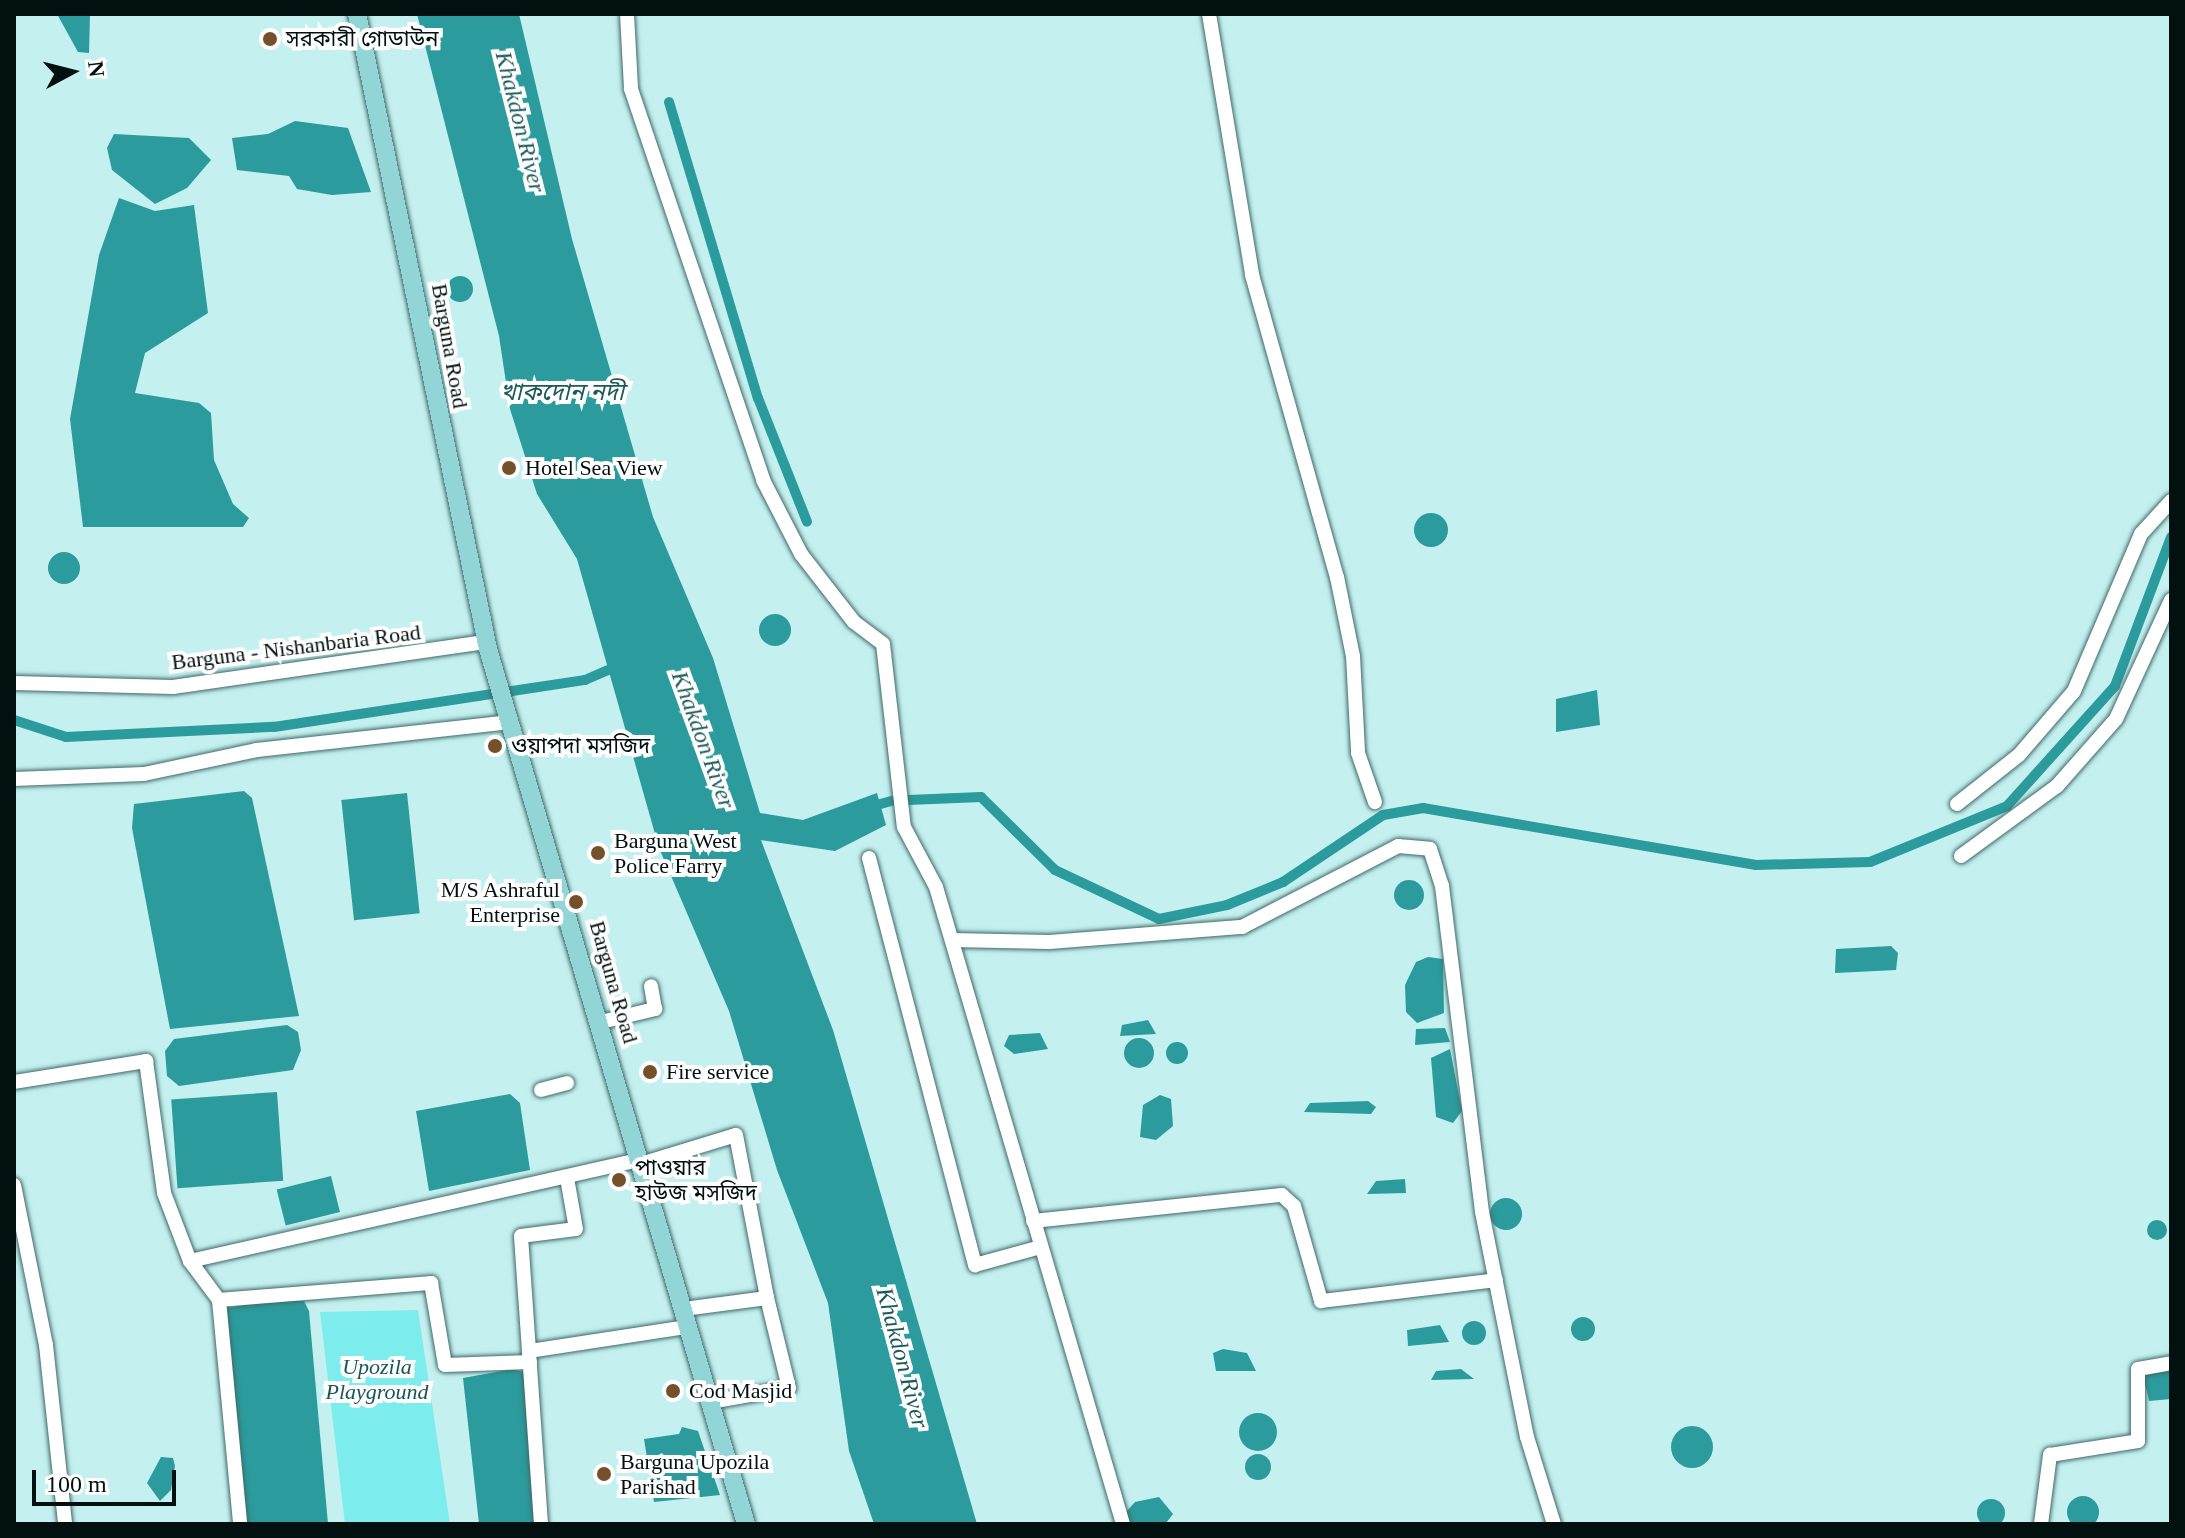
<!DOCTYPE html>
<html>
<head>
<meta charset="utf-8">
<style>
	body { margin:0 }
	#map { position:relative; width:2185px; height:1538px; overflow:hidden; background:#c4f0f0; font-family:"Times New Roman","Noto Sans Bengali",serif }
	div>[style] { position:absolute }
	.green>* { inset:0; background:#7deced }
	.water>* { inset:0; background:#2b9b9d; transform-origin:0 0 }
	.round { border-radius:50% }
	.canal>* { height:10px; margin:-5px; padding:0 5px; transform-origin:5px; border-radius:5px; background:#2b9b9d }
	.roads { filter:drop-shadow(0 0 2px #416969) drop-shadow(0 0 2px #416969) }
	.minor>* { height:14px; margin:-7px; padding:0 7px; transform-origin:7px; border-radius:7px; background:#fff }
	.major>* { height:18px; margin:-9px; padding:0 9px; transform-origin:9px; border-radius:9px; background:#91d5d6 }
	.dots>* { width:22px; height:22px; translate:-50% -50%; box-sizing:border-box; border:4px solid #fff; border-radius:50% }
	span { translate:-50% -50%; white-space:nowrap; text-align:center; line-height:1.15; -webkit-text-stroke:8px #fff; paint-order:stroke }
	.poi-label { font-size:22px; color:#021010 }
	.left { translate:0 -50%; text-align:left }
	.right { translate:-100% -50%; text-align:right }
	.street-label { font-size:22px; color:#021010 }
	.park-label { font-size:22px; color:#185555; font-style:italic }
	.water-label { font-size:24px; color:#1e595a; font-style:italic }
	.frame { position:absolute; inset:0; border:16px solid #021010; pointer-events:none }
	.north { position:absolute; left:32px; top:32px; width:80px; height:80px; -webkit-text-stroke:6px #fff; paint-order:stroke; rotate:83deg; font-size:22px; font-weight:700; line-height:32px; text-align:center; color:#021010 }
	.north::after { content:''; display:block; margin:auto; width:28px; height:36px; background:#021010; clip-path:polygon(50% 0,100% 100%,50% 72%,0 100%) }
	.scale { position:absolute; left:32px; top:1470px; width:144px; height:36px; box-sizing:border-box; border:4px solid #021010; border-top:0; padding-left:10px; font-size:24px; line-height:28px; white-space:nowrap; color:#021010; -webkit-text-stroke:6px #fff; paint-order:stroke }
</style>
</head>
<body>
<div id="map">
	<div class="green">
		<div style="clip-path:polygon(418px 1310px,450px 1524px,345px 1524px,320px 1312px)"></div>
	</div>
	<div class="water">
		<div style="clip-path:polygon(57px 14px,90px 14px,89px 53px,78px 52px)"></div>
		<div style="clip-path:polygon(417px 14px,519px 14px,572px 239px,653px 517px,713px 658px,760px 813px,803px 820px,877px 793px,886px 825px,835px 851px,761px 840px,833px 1030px,977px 1524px,874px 1524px,849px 1451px,828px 1303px,777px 1170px,729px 1011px,659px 848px,577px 559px,537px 494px,510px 409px,499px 336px)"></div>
		<div style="clip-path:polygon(295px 121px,348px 128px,371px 192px,332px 195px,297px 189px,289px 176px,237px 170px,232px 138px,268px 134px)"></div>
		<div style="clip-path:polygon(114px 134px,189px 138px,211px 160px,187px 188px,155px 204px,112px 170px,107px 148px)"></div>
		<div style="clip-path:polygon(119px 198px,155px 211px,194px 205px,208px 313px,145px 353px,135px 393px,199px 403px,211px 413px,214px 460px,233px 504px,249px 518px,243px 527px,83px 527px,70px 419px,99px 255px)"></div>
		<div class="round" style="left:447px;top:276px;width:26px;height:26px"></div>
		<div class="round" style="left:1414px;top:513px;width:34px;height:34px"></div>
		<div class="round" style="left:48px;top:552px;width:32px;height:32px"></div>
		<div class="round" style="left:759px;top:614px;width:32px;height:32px"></div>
		<div style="clip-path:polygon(1597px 690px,1600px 725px,1556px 732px,1556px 699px)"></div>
		<div style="clip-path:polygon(244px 791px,252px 798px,299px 1016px,170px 1029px,132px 828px,134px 804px)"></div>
		<div style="left:407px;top:793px;width:121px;height:66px;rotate:84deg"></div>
		<div class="round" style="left:1394px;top:880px;width:30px;height:30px"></div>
		<div style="clip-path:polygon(1891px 946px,1898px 953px,1896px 970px,1835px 973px,1836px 949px)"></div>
		<div style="clip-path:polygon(1428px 957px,1443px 959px,1444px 1013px,1417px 1023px,1406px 1012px,1405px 985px,1416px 962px)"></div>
		<div style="clip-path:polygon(1148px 1020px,1156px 1034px,1120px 1036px,1122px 1025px)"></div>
		<div style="clip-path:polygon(287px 1025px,298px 1032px,301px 1050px,293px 1070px,179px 1086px,167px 1076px,165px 1051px,174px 1039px)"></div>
		<div style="clip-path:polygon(1445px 1028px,1450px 1042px,1415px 1045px,1416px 1029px)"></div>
		<div style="clip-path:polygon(1040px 1033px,1048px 1049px,1014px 1054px,1004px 1046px,1009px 1035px)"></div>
		<div class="round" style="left:1124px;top:1038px;width:30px;height:30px"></div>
		<div class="round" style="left:1166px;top:1042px;width:22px;height:22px"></div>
		<div style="clip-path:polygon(1450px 1049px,1462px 1111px,1453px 1123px,1436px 1117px,1431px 1058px)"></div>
		<div style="left:277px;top:1092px;width:89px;height:106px;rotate:86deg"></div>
		<div style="clip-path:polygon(510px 1094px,520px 1103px,530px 1170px,429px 1191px,416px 1111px)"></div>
		<div style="clip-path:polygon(1160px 1095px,1171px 1099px,1173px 1126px,1156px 1140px,1140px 1137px,1143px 1105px)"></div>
		<div style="clip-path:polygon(1368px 1101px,1376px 1107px,1371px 1114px,1304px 1112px,1310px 1103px)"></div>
		<div style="left:331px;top:1176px;width:37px;height:56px;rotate:76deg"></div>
		<div style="clip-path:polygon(1405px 1179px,1406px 1193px,1367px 1194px,1376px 1181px)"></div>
		<div class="round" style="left:1490px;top:1198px;width:32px;height:32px"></div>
		<div class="round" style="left:2147px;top:1220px;width:20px;height:20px"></div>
		<div style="clip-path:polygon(272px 1301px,304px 1301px,309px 1311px,328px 1524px,242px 1524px,226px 1308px)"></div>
		<div class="round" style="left:1571px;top:1317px;width:24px;height:24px"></div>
		<div class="round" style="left:1462px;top:1321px;width:24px;height:24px"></div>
		<div style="clip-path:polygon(1440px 1325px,1449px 1342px,1408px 1346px,1407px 1330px)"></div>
		<div style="clip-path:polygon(1223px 1349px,1247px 1353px,1256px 1371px,1216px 1371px,1213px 1353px)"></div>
		<div style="clip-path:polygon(2171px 1366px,2171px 1399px,2149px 1401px,2143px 1375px)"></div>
		<div style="clip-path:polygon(513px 1369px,526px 1373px,534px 1524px,479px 1524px,463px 1378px)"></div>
		<div style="clip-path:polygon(1461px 1369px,1474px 1379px,1431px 1380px,1436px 1371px)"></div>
		<div class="round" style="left:1239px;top:1413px;width:38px;height:38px"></div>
		<div class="round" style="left:1671px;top:1426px;width:42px;height:42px"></div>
		<div style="clip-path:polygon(682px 1427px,698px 1431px,720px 1495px,654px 1502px,644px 1439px,679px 1434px)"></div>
		<div class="round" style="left:1245px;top:1454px;width:26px;height:26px"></div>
		<div style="clip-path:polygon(161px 1457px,173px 1458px,175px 1466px,171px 1490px,160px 1501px,147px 1483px)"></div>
		<div class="round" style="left:2067px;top:1496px;width:32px;height:32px"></div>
		<div style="clip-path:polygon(1159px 1497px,1173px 1514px,1166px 1523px,1130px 1524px,1126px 1512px,1135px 1502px)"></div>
		<div class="round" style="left:1977px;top:1499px;width:28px;height:28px"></div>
	</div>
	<div class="canal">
		<div style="left:669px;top:102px;width:309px;rotate:73.3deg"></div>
		<div style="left:758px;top:398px;width:133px;rotate:68.4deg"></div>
		<div style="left:14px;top:720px;width:55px;rotate:18.1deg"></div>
		<div style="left:66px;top:737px;width:208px;rotate:-2.8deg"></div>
		<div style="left:274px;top:727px;width:315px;rotate:-8.6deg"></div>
		<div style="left:585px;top:680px;width:40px;rotate:-23.4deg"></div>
		<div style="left:908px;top:800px;width:73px;rotate:-2.4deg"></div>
		<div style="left:981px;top:797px;width:104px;rotate:44.6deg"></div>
		<div style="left:1055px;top:870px;width:115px;rotate:25.2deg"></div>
		<div style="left:1159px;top:919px;width:69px;rotate:-11.6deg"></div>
		<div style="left:1227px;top:905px;width:61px;rotate:-22.3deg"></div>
		<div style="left:1283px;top:882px;width:120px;rotate:-33.8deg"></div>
		<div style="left:1383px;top:815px;width:41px;rotate:-9.9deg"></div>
		<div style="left:1423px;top:808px;width:338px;rotate:9.7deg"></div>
		<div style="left:1756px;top:865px;width:114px;rotate:-1.5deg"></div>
		<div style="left:1870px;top:862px;width:148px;rotate:-22.2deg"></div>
		<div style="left:2007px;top:806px;width:161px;rotate:-48deg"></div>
		<div style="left:2115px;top:686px;width:159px;rotate:-69.4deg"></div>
		<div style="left:870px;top:807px;width:22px;rotate:-16deg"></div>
	</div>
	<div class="roads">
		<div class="minor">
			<div style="left:627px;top:14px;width:75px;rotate:86.9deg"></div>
			<div style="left:631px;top:89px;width:413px;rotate:71.3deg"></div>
			<div style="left:763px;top:480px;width:83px;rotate:62.8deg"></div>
			<div style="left:801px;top:554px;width:86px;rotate:52.1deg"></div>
			<div style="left:854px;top:622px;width:36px;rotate:37deg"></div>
			<div style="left:883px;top:644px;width:184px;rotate:83.5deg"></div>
			<div style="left:904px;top:827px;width:68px;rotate:61.9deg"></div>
			<div style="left:936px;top:887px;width:664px;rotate:73.64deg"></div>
			<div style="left:1209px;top:14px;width:265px;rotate:80.6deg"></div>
			<div style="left:1252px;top:275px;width:314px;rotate:74.3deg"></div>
			<div style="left:1337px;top:577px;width:81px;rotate:78.6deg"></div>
			<div style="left:1353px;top:656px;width:97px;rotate:87deg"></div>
			<div style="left:1358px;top:753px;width:52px;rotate:70.9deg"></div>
			<div style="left:14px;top:683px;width:159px;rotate:1.4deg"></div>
			<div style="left:173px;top:687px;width:317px;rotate:-8.2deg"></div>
			<div style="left:14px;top:779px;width:130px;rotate:-2.2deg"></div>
			<div style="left:144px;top:774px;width:116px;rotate:-12deg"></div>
			<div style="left:257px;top:750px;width:255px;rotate:-6.3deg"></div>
			<div style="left:1957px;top:804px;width:79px;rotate:-38.3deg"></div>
			<div style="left:2019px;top:755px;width:84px;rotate:-49.3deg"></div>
			<div style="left:2074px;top:691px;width:171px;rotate:-66.9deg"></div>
			<div style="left:2141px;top:534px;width:45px;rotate:-47.7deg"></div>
			<div style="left:1961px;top:856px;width:119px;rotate:-36.1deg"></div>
			<div style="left:2057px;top:786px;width:89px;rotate:-48.6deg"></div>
			<div style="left:2116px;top:719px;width:131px;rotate:-65.2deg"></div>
			<div style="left:869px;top:858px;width:421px;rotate:75.4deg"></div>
			<div style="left:975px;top:1265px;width:68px;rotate:-15.3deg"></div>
			<div style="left:952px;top:940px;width:98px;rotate:1.2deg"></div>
			<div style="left:1050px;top:942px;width:193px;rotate:-4.5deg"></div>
			<div style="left:1242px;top:927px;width:176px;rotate:-27.4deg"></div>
			<div style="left:1398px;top:846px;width:32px;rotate:5deg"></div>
			<div style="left:1430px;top:849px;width:39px;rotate:72deg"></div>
			<div style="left:1442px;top:886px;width:328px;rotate:83deg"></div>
			<div style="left:1482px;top:1212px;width:229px;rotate:78.7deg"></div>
			<div style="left:1527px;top:1437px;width:91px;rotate:72.8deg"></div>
			<div style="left:601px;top:1022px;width:56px;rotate:-13.5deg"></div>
			<div style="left:655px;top:1009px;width:23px;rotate:-100deg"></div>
			<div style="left:14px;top:1082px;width:134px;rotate:-9deg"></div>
			<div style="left:146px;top:1061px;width:133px;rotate:82.2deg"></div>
			<div style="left:164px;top:1193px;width:73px;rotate:69.1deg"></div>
			<div style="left:190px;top:1261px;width:49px;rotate:53.4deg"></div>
			<div style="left:219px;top:1300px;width:213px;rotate:-4.6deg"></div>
			<div style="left:431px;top:1283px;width:83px;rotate:80.3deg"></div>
			<div style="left:445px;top:1365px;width:85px;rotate:-2deg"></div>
			<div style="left:541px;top:1090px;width:27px;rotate:-15deg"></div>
			<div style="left:641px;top:1164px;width:99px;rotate:-17deg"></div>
			<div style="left:736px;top:1135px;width:166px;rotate:79.2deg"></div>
			<div style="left:767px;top:1298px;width:84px;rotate:172.5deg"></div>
			<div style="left:14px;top:1185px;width:163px;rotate:78.7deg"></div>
			<div style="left:46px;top:1345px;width:180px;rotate:83.9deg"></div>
			<div style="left:1033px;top:1221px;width:250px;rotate:-6deg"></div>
			<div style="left:1282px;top:1195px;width:16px;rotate:43deg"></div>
			<div style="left:1294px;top:1206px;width:99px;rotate:74.1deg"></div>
			<div style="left:1321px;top:1301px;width:176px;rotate:-6.8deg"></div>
			<div style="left:190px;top:1261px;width:452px;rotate:-12.7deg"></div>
			<div style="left:219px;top:1300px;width:225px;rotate:84.6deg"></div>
			<div style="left:529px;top:1351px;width:115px;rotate:-94deg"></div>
			<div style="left:521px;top:1236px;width:55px;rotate:-7.3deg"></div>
			<div style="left:576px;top:1229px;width:52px;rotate:-100deg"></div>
			<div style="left:710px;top:1402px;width:80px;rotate:-10deg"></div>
			<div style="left:789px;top:1388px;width:93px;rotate:-103.7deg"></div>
			<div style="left:541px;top:1524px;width:173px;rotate:-94deg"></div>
			<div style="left:529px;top:1351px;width:153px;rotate:-8.7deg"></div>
			<div style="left:2041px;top:1524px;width:70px;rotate:-82.6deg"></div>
			<div style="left:2050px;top:1455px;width:89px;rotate:-9deg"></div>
			<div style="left:2138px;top:1441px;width:72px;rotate:-90deg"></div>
			<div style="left:2138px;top:1369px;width:34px;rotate:-10deg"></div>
		</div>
		<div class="major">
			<div style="left:357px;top:14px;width:648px;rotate:78.34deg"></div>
			<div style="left:488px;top:649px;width:912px;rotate:73.57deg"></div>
		</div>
	</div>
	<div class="dots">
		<div style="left:270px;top:39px;background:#74512a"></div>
		<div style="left:509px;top:468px;background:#74512a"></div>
		<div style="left:495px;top:746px;background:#74512a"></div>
		<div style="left:598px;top:853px;background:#74512a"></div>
		<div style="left:576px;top:902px;background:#74512a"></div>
		<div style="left:650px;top:1072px;background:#74512a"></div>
		<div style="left:619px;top:1180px;background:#74512a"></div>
		<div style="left:673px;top:1391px;background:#74512a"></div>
		<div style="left:604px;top:1474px;background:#74512a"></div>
	</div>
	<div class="poi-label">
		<span class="left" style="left:286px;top:39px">সরকারী গোডাউন</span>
		<span class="left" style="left:525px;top:468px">Hotel Sea View</span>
		<span class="left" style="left:511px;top:746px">ওয়াপদা মসজিদ</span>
		<span class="left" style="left:614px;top:853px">Barguna West<br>Police Farry</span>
		<span class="right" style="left:560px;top:902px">M/S Ashraful<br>Enterprise</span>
		<span class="left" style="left:666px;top:1072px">Fire service</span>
		<span class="left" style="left:635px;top:1180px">পাওয়ার<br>হাউজ মসজিদ</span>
		<span class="left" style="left:689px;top:1391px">Cod Masjid</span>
		<span class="left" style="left:620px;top:1474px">Barguna Upozila<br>Parishad</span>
	</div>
	<div class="street-label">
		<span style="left:450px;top:346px;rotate:80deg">Barguna Road</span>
		<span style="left:296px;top:647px;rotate:-7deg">Barguna - Nishanbaria Road</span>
		<span style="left:614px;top:982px;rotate:74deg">Barguna Road</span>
	</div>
	<div class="park-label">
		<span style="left:377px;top:1379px">Upozila<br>Playground</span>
	</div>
	<div class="water-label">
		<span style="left:520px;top:122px;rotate:76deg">Khakdon River</span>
		<span style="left:562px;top:393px">খাকদোন নদী</span>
		<span style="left:703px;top:740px;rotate:70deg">Khakdon River</span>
		<span style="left:902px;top:1358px;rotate:75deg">Khakdon River</span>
	</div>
	<div class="frame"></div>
	<div class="north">N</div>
	<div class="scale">100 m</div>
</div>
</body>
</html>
